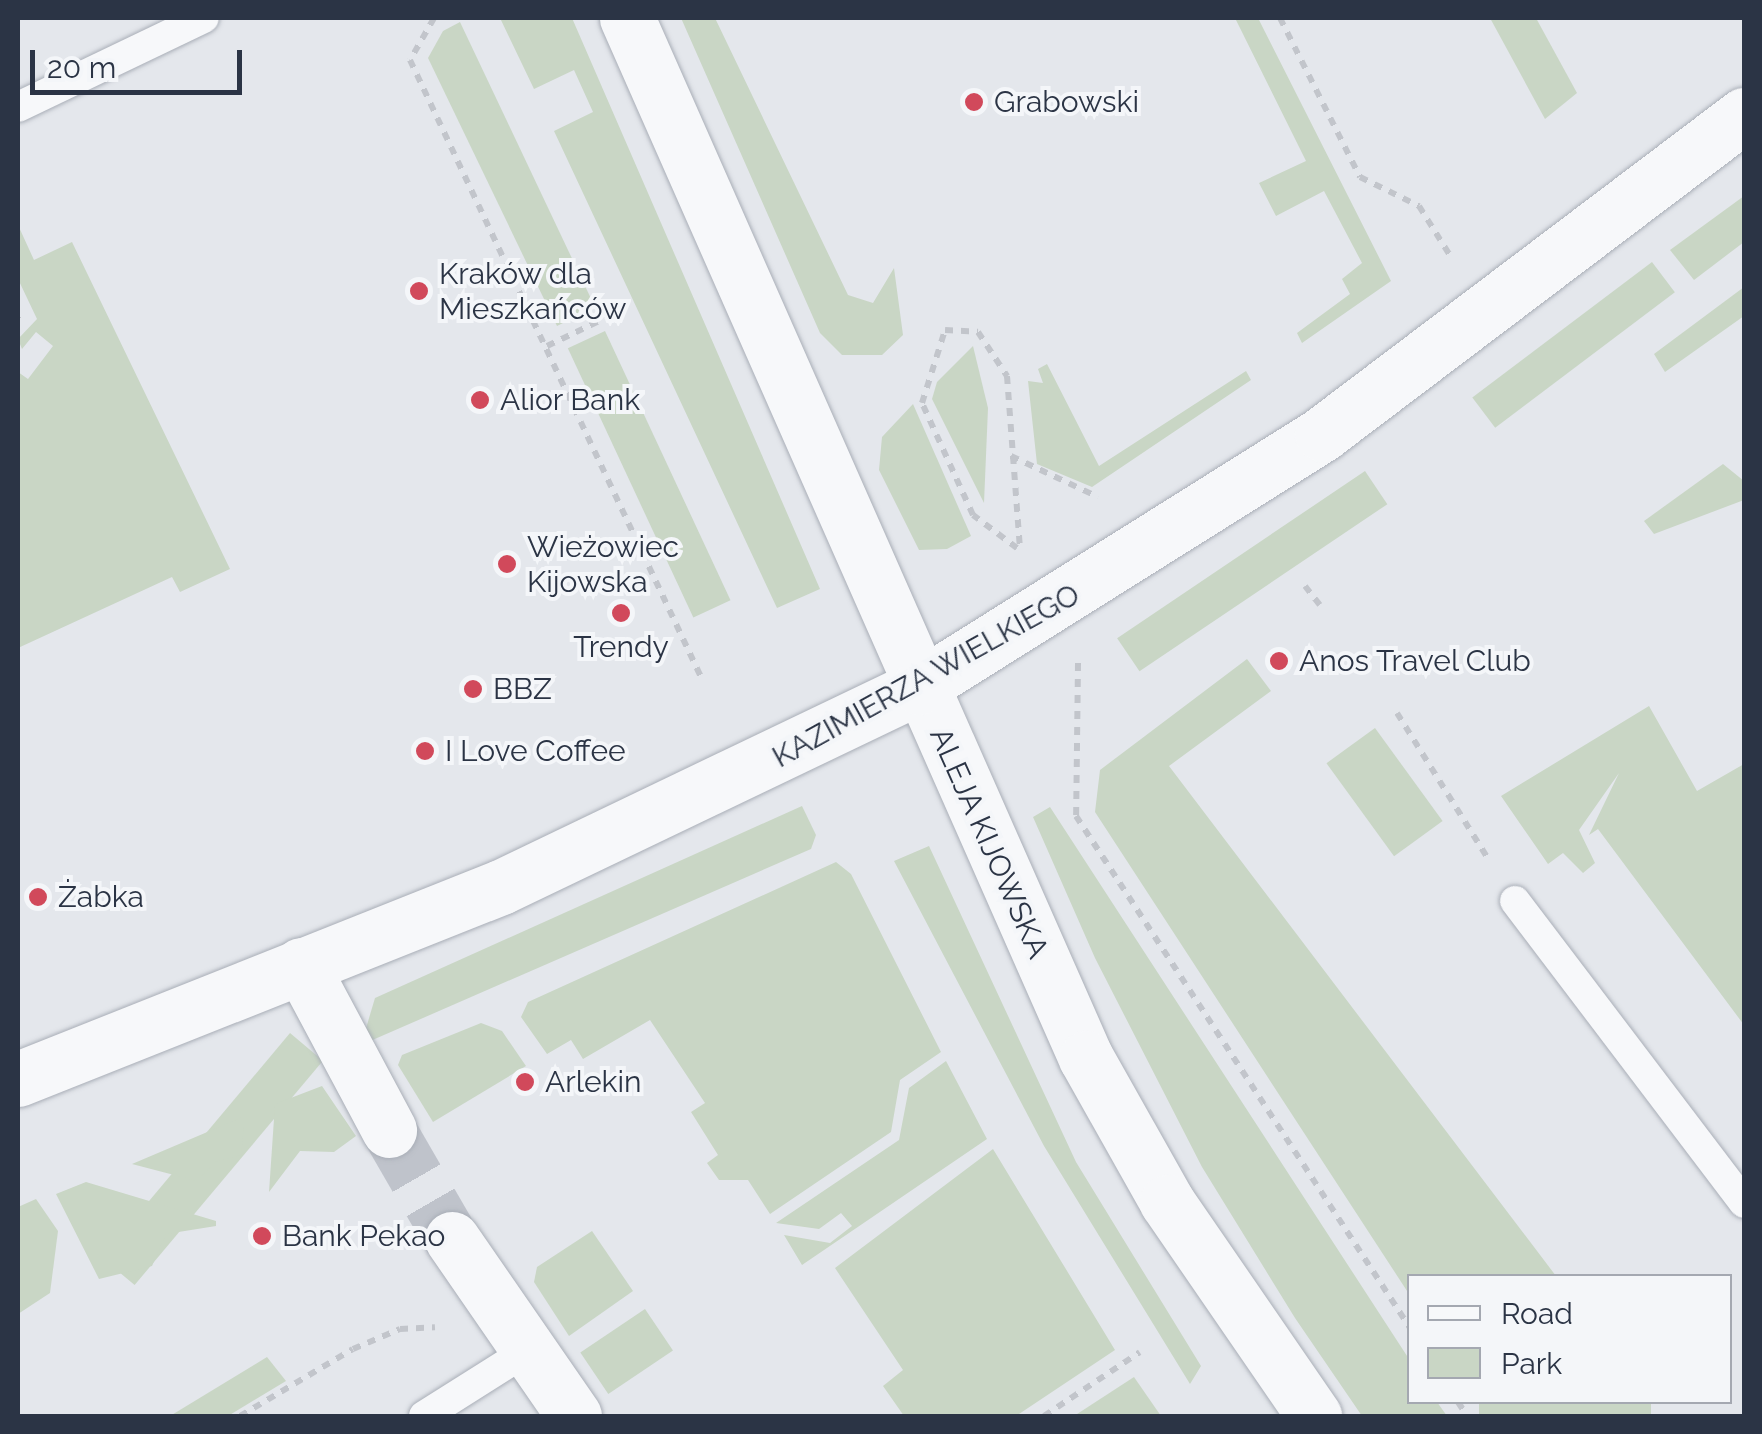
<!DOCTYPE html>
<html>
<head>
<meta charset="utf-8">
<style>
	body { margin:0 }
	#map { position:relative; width:1762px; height:1434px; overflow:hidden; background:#e4e7ec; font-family:Raleway,sans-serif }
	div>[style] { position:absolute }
	.green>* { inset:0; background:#c9d6c5; transform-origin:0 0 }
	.minor-tunnel>* { height:55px; margin-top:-27.5px; transform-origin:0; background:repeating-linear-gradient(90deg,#bfc3cb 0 55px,transparent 0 83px) }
	.path>* { height:6px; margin-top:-3px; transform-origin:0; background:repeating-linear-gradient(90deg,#c2c5cb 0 8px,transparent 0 16px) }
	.roads { filter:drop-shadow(0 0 2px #a9aeb7) drop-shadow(0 0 2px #a9aeb7) }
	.service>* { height:30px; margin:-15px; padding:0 15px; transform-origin:15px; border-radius:15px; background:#f7f8fa }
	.minor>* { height:55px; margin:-27.5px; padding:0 27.5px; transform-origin:27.5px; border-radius:27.5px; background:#f7f8fa }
	.tertiary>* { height:55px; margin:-27.5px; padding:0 27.5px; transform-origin:27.5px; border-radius:27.5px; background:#f7f8fa }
	.dots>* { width:28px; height:28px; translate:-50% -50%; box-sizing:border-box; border:5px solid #f4f6f9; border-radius:50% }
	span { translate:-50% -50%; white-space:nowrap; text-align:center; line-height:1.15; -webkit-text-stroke:8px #f4f6f9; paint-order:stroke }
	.poi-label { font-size:30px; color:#2b3445 }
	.left { translate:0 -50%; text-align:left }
	.street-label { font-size:30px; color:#2b3445 }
	.frame { position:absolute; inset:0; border:20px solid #2b3445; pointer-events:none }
	.legend { position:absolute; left:1407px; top:1274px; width:325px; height:130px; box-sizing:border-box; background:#f4f6f9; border:2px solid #a4a8b1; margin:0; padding:12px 18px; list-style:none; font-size:30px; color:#2b3445 }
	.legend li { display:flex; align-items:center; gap:20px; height:50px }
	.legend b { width:50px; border:2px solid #a4a8b1 }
	.scale { position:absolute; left:30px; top:50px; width:212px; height:45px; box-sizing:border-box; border:5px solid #2b3445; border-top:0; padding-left:12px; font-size:30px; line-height:35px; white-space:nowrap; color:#2b3445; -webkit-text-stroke:8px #f4f6f9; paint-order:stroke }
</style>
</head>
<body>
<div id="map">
	<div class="green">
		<div style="clip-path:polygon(500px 18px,572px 18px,820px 589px,777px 608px,554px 131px,593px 112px,574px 70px,534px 89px)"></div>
		<div style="clip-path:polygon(681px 18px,715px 18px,848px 295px,873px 303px,894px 268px,903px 335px,882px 355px,842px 355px,820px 333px)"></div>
		<div style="clip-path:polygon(1235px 18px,1258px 18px,1391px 281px,1302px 343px,1297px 333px,1350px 294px,1342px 279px,1362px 263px,1324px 191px,1276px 216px,1259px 183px,1306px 161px)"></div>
		<div style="clip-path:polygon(1490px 18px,1536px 18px,1577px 93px,1545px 119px)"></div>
		<div style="clip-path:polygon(460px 22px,595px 307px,557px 326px,428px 58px,443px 31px)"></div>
		<div style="clip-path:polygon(1744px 196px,1744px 242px,1694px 280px,1670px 250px)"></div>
		<div style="clip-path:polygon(18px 225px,34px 260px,72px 242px,230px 569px,180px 592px,172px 577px,18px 648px,18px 372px,28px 379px,53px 346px,36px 332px,22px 349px,18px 339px,37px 319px,18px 279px)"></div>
		<div style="left:1652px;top:262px;width:38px;height:225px;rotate:53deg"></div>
		<div style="clip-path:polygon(1744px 287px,1744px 316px,1665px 372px,1654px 354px)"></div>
		<div style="left:605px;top:331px;width:297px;height:41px;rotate:65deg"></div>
		<div style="clip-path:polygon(973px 346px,988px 408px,984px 503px,932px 399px,937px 382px)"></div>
		<div style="clip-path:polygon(1047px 364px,1099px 466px,1246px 371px,1251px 380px,1092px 487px,1037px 464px,1028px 381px,1043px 383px,1038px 369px)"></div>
		<div style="clip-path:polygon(913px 404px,971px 536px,947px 549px,919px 550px,879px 470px,882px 437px)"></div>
		<div style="clip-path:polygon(1723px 464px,1744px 481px,1744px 500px,1654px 534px,1644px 521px)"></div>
		<div style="left:1365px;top:471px;width:40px;height:299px;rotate:56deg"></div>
		<div style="clip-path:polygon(1247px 659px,1271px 691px,1169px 766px,1556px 1276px,1410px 1276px,1409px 1294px,1095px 812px,1100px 770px)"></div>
		<div style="clip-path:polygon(1649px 706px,1697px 791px,1744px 764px,1744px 1025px,1598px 829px,1589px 835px,1619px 773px,1579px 830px,1595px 863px,1583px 873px,1563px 853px,1548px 864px,1501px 796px)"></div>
		<div style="left:1375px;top:728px;width:115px;height:60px;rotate:54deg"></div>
		<div style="clip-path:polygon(802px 806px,816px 835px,811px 849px,361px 1045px,375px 998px)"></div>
		<div style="clip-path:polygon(1050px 807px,1409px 1359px,1410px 1402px,1437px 1402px,1447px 1416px,1362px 1416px,1295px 1318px,1202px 1167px,1095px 958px,1033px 817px)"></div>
		<div style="clip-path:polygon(929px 846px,1076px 1162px,1201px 1366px,1190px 1384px,1044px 1146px,894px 861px)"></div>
		<div style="clip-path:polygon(836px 862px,851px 874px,941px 1052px,900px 1080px,891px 1132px,770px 1214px,748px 1180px,719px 1180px,707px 1163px,718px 1155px,691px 1112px,705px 1103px,650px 1020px,583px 1059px,571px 1040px,547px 1054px,521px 1017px,528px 1002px)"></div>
		<div style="clip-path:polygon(481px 1023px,502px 1031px,526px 1066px,433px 1122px,398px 1065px,402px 1055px)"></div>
		<div style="left:290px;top:1033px;width:43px;height:293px;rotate:40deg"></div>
		<div style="clip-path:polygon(946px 1061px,987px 1139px,802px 1265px,784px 1235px,830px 1243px,852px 1226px,841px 1213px,819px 1229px,776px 1223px,899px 1140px,909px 1088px)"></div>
		<div style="clip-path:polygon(322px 1086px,356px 1136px,334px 1152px,300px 1151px,269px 1192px,275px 1104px)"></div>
		<div style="clip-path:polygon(245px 1116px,241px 1155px,215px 1162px,197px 1181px,132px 1164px)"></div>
		<div style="clip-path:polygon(993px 1149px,1115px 1350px,1016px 1416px,904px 1416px,883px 1386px,903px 1370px,835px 1268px)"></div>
		<div style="clip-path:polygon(86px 1182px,216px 1221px,216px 1226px,166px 1234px,152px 1266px,99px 1279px,56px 1194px)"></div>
		<div style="clip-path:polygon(36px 1199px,58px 1231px,50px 1293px,18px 1314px,18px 1207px)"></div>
		<div style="clip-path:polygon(592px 1231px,633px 1291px,569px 1336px,534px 1282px,537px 1267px)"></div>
		<div style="left:645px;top:1309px;width:50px;height:78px;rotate:56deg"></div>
		<div style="clip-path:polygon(267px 1357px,286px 1381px,228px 1416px,170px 1416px)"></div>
		<div style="clip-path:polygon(1134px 1377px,1161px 1416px,1074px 1416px)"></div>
		<div style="left:1479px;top:1402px;width:172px;height:17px"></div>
	</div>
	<div class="minor-tunnel">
		<div style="left:389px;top:1130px;width:126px;rotate:60deg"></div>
	</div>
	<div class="path">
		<div style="left:434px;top:18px;width:48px;rotate:119.7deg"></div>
		<div style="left:410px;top:60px;width:684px;rotate:64.75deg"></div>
		<div style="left:1280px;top:18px;width:178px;rotate:63.3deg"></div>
		<div style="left:1360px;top:177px;width:66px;rotate:26.2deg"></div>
		<div style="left:1419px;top:206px;width:60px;rotate:57.9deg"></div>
		<div style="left:18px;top:317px;width:1px;rotate:90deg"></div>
		<div style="left:547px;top:346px;width:79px;rotate:-25.6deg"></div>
		<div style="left:1011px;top:456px;width:96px;rotate:25.2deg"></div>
		<div style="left:1017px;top:548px;width:55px;rotate:-143.1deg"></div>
		<div style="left:973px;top:515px;width:123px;rotate:-114.5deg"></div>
		<div style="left:922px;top:403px;width:77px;rotate:-72.5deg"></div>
		<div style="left:945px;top:330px;width:33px;rotate:3deg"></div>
		<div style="left:978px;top:332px;width:53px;rotate:56.6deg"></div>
		<div style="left:1007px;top:376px;width:174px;rotate:85.7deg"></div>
		<div style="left:1305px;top:586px;width:24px;rotate:52deg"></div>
		<div style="left:1078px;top:663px;width:153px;rotate:90.7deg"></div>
		<div style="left:1076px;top:816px;width:611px;rotate:56.88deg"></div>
		<div style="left:1397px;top:713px;width:173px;rotate:58deg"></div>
		<div style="left:1458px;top:1402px;width:17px;rotate:57deg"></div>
		<div style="left:240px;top:1416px;width:131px;rotate:-30.7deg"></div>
		<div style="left:353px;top:1349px;width:51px;rotate:-23.1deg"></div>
		<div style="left:400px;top:1329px;width:35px;rotate:-3deg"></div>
		<div style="left:1044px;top:1416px;width:115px;rotate:-33.7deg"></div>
	</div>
	<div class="roads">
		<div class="service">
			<div style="left:18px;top:107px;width:206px;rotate:-25.6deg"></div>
			<div style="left:1515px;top:901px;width:379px;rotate:52.8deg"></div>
			<div style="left:424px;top:1416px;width:122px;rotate:-32.3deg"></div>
		</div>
		<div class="minor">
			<div style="left:301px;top:965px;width:187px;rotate:61.9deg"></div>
			<div style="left:452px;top:1239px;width:215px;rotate:55.4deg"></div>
		</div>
		<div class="tertiary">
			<div style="left:627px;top:18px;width:1137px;rotate:66.19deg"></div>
			<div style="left:1086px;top:1058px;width:165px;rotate:60.6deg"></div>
			<div style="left:1167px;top:1202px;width:260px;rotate:55.5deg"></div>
			<div style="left:18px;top:1079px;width:520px;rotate:-21.68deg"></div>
			<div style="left:501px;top:887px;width:463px;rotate:-25.6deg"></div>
			<div style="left:919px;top:687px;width:476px;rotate:-32.1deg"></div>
			<div style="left:1322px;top:434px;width:529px;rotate:-37.09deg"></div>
		</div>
	</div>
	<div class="dots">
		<div style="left:974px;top:102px;background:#d1495b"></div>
		<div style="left:419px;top:291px;background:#d1495b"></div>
		<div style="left:480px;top:400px;background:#d1495b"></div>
		<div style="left:507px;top:564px;background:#d1495b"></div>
		<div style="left:621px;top:613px;background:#d1495b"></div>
		<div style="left:1279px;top:661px;background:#d1495b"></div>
		<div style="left:473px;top:689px;background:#d1495b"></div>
		<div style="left:425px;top:751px;background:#d1495b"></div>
		<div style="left:38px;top:897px;background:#d1495b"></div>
		<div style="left:525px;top:1082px;background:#d1495b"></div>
		<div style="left:262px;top:1236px;background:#d1495b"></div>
	</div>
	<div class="poi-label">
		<span class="left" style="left:994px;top:102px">Grabowski</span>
		<span class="left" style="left:439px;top:291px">Kraków dla<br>Mieszkańców</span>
		<span class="left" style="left:500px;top:400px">Alior Bank</span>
		<span class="left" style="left:527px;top:564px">Wieżowiec<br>Kijowska</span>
		<span style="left:621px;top:647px">Trendy</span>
		<span class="left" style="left:1299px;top:661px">Anos Travel Club</span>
		<span class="left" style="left:493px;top:689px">BBZ</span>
		<span class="left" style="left:445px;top:751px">I Love Coffee</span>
		<span class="left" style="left:58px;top:897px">Żabka</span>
		<span class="left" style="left:545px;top:1082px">Arlekin</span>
		<span class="left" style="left:282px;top:1236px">Bank Pekao</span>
	</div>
	<div class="street-label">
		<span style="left:926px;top:676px;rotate:-29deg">KAZIMIERZA WIELKIEGO</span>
		<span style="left:989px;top:843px;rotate:66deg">ALEJA KIJOWSKA</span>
	</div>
	<div class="frame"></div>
	<ul class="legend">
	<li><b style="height:12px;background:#f7f8fa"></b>Road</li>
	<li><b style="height:28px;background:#c9d6c5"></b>Park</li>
	</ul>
	<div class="scale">20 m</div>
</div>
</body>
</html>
